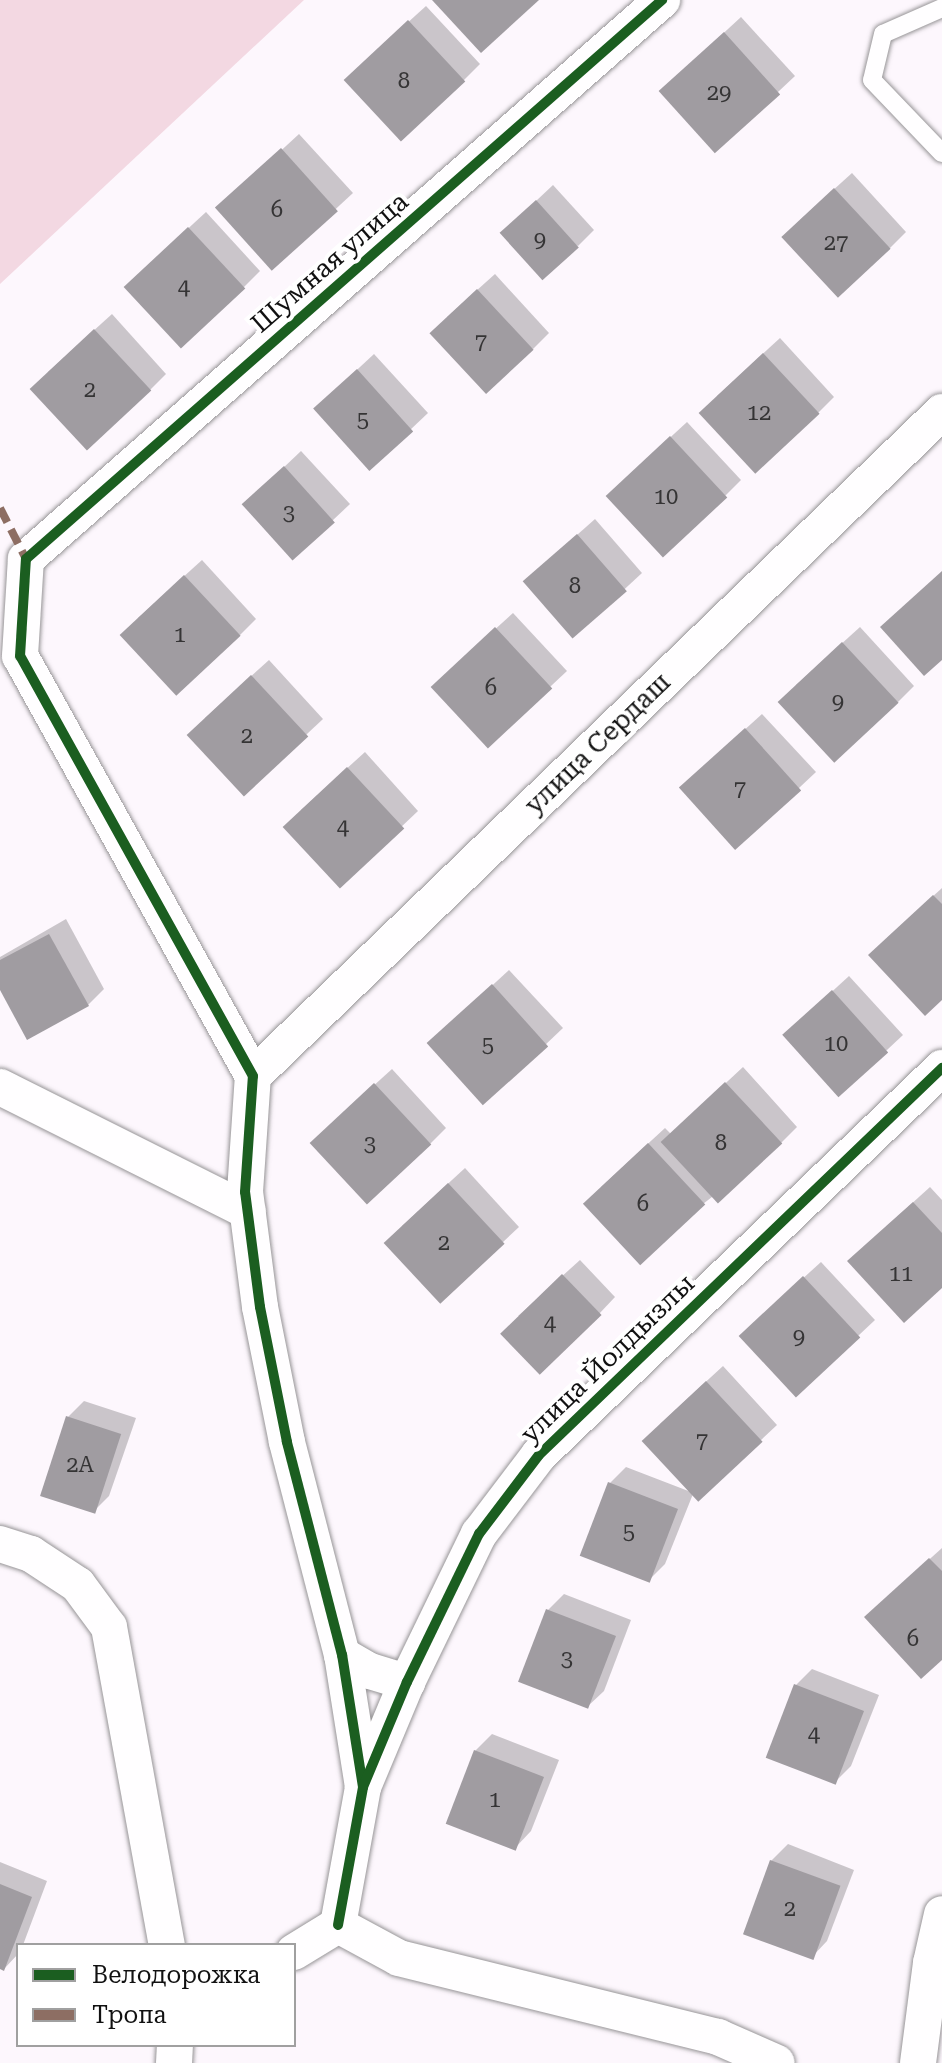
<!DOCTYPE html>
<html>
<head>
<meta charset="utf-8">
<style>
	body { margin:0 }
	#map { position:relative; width:942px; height:2063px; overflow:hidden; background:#fdf7fd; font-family:"Roboto Serif",serif }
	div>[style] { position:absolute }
	.green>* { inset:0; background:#f3d8e2 }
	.shadow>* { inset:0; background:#0003 }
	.building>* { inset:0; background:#a09ca1; transform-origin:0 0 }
	.roads { filter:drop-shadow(0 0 2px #979597) drop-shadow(0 0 2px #979597) }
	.lane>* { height:18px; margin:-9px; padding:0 9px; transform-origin:9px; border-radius:9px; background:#fffeff }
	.street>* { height:36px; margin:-18px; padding:0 18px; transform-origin:18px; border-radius:18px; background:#fffeff }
	.quiet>* { height:8px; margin-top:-4px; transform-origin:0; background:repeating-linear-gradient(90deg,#8d6e63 0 16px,transparent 0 24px) }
	.cycleway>* { height:10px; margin:-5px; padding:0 5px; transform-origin:5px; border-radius:5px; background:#1b5e20 }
	span { translate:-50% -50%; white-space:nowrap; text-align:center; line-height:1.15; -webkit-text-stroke:8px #fff; paint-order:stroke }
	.number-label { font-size:22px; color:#353435 }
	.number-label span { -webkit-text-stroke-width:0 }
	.street-label { font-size:26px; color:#111 }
	.legend { position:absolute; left:16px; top:1943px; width:280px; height:104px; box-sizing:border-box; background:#fff; border:2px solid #a0a0a0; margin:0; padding:10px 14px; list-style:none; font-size:24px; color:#111 }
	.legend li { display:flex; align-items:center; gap:16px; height:40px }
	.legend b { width:40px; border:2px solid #a0a0a0 }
</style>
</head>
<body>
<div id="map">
	<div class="green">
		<div style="clip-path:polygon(0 0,304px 0,0 284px)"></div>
	</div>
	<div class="shadow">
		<div style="clip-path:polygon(426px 6px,480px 64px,463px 81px,362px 64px)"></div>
		<div style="clip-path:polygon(741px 17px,795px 76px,716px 150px,677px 76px)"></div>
		<div style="clip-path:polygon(299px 134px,353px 193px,273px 267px,235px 193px)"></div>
		<div style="clip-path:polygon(852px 173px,906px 232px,890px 248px,800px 220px)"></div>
		<div style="clip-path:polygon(553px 185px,594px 230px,578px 246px,519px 217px)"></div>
		<div style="clip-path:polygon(206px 212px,260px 271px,244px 287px,142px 271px)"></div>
		<div style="clip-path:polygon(495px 274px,549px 333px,533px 349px,447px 317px)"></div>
		<div style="clip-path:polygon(112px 314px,166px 374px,150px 390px,48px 372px)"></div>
		<div style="clip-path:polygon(780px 338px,834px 397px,818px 413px,717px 396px)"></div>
		<div style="clip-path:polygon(374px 354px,428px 413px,370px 468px,332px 393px)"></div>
		<div style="clip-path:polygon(687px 422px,741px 480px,725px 496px,624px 480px)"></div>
		<div style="clip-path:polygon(301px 451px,350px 504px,294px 557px,261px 489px)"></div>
		<div style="clip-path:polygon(595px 519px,642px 573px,574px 636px,542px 566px)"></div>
		<div style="clip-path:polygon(202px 560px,256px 619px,240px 635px,138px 618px)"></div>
		<div style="clip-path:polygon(513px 613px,567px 671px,487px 746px,449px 671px)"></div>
		<div style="clip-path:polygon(860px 627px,914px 686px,898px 702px,796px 685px)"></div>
		<div style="clip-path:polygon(269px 660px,323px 719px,243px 794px,205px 718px)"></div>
		<div style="clip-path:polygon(762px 714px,816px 772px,736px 847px,698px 772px)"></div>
		<div style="clip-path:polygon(365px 752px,418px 811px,339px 886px,301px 810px)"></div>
		<div style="clip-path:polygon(942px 888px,942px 998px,887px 938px)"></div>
		<div style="clip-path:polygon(66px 919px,104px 989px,88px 1005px,0 985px,0 957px)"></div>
		<div style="clip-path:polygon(509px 970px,563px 1028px,484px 1103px,446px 1028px)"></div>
		<div style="clip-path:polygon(849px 976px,903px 1035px,840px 1094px,802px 1019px)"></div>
		<div style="clip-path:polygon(743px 1067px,797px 1127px,781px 1143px,703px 1204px,601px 1187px,665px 1128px,671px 1134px)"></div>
		<div style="clip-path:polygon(392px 1069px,446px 1128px,430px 1144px,328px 1127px)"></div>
		<div style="clip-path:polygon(465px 1168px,519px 1227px,439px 1302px,402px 1226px)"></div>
		<div style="clip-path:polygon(930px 1187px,942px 1200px,942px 1285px,866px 1245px)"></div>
		<div style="clip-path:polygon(580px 1260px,615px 1297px,599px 1314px,518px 1316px)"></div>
		<div style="clip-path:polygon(821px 1262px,875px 1320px,858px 1336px,757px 1320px)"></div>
		<div style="clip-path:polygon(723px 1366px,777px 1425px,698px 1499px,693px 1494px,665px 1564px,649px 1580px,610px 1483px,626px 1467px,691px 1492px,660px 1424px)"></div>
		<div style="clip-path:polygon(84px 1401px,136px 1418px,109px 1496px,93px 1512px,68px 1417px)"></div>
		<div style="clip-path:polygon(942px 1548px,942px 1657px,883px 1601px)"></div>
		<div style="clip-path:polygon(564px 1594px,631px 1620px,604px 1691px,587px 1707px,548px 1610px)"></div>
		<div style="clip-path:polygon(812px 1669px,879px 1695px,851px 1766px,835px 1782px,795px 1686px)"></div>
		<div style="clip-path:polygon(492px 1734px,559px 1760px,531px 1831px,515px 1848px,475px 1751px)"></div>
		<div style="clip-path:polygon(788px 1844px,854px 1870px,827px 1941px,811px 1958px,771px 1861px)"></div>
		<div style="clip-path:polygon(0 1862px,47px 1881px,23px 1945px,18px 1945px,18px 1954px,4px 1969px,0 1967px)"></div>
	</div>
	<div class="building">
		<div style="clip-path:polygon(432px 0,539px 0,481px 53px)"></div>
		<div style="left:408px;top:20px;width:84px;height:88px;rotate:47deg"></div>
		<div style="left:724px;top:32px;width:84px;height:88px;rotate:48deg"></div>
		<div style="left:281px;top:148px;width:85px;height:89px;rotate:48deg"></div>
		<div style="left:834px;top:188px;width:83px;height:72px;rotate:47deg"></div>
		<div style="left:536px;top:200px;width:64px;height:49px;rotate:48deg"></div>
		<div style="left:188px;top:227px;width:84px;height:88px;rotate:47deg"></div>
		<div style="left:477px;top:289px;width:83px;height:65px;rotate:47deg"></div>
		<div style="left:94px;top:329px;width:84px;height:88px;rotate:47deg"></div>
		<div style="left:763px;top:353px;width:83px;height:88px;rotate:47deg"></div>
		<div style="left:357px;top:369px;width:84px;height:59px;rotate:48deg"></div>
		<div style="left:670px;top:436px;width:84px;height:88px;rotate:47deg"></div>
		<div style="left:284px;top:466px;width:76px;height:57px;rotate:48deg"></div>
		<div style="left:577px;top:534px;width:76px;height:72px;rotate:49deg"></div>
		<div style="clip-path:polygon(942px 571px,942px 660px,924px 676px,880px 627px)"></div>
		<div style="left:184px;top:575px;width:83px;height:88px;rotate:47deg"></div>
		<div style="left:495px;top:627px;width:84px;height:88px;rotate:47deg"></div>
		<div style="left:842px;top:642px;width:83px;height:88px;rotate:47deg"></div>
		<div style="left:251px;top:675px;width:84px;height:88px;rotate:47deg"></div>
		<div style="left:745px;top:728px;width:84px;height:89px;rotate:48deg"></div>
		<div style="left:347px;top:767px;width:84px;height:88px;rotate:47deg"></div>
		<div style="clip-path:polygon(933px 895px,942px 904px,942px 1000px,925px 1016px,868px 955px)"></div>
		<div style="clip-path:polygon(49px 934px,89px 1006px,27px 1040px,0 990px,0 960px)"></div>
		<div style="left:492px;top:984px;width:84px;height:88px;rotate:48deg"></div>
		<div style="left:832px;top:990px;width:84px;height:67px;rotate:48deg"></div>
		<div style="left:725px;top:1082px;width:84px;height:88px;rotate:47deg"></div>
		<div style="left:374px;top:1083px;width:84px;height:88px;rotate:47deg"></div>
		<div style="left:648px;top:1143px;width:84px;height:89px;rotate:47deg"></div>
		<div style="left:448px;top:1183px;width:83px;height:88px;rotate:47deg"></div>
		<div style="clip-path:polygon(913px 1202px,942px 1233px,942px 1288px,904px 1323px,847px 1261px)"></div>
		<div style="left:562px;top:1274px;width:57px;height:86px;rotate:46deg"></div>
		<div style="left:803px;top:1276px;width:84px;height:88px;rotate:47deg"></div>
		<div style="left:706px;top:1381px;width:83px;height:88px;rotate:47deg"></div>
		<div style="left:66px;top:1416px;width:58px;height:84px;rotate:18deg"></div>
		<div style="left:608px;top:1482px;width:75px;height:79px;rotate:21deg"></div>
		<div style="clip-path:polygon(929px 1558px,942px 1571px,942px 1660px,921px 1679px,864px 1617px)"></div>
		<div style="left:546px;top:1609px;width:75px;height:78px;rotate:21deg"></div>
		<div style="left:794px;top:1684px;width:75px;height:79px;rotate:21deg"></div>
		<div style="left:474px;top:1750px;width:75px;height:79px;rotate:21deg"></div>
		<div style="left:770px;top:1860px;width:75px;height:79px;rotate:20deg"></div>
		<div style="clip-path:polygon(0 1884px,32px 1897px,4px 1971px,0 1969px)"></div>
	</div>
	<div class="roads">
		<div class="lane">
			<div style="left:942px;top:8px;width:64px;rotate:156.2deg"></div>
			<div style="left:883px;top:34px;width:47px;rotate:103.4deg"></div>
			<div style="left:872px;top:80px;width:101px;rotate:46.2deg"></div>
		</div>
		<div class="street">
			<div style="left:253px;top:1076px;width:957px;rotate:-43.94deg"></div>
			<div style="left:0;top:1087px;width:277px;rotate:26.6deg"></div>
			<div style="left:0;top:1544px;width:33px;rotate:18deg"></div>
			<div style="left:31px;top:1554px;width:56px;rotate:33.4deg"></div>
			<div style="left:78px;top:1585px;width:52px;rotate:53.6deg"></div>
			<div style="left:109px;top:1627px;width:323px;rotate:79.7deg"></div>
			<div style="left:342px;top:1655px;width:32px;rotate:30deg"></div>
			<div style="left:370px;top:1671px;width:39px;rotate:17deg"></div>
			<div style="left:363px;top:1787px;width:134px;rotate:-99deg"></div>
			<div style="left:342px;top:1655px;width:220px;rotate:-104.5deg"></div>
			<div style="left:287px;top:1442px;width:138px;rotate:-101.3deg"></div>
			<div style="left:260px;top:1307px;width:116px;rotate:-97.4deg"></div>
			<div style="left:245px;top:1192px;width:116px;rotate:-86.1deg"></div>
			<div style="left:253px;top:1076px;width:480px;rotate:-119deg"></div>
			<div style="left:20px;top:656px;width:97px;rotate:-86.5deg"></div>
			<div style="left:26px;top:559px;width:847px;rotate:-41.31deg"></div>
			<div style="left:338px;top:1925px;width:140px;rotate:-79.7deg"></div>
			<div style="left:363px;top:1787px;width:114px;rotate:-67.3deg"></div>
			<div style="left:407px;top:1682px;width:165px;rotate:-64.1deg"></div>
			<div style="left:479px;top:1534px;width:99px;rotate:-52.8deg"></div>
			<div style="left:539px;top:1455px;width:559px;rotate:-43.84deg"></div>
			<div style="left:338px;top:1925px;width:69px;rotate:28.4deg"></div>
			<div style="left:399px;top:1958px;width:329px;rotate:13.9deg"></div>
			<div style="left:718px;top:2037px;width:64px;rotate:23.8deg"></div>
			<div style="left:294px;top:1952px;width:52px;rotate:-31.5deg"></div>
			<div style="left:174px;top:2063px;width:18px;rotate:-87deg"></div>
			<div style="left:918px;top:2063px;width:101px;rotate:-82.6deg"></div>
			<div style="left:931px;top:1963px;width:50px;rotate:-77.3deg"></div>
		</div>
	</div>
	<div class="quiet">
		<div style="left:0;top:508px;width:57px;rotate:63deg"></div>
	</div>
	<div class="cycleway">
		<div style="left:363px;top:1787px;width:134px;rotate:-99deg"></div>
		<div style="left:342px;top:1655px;width:220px;rotate:-104.5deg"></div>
		<div style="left:287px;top:1442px;width:138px;rotate:-101.3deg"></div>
		<div style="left:260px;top:1307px;width:116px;rotate:-97.4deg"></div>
		<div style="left:245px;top:1192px;width:116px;rotate:-86.1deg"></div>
		<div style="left:253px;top:1076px;width:480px;rotate:-119deg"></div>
		<div style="left:20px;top:656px;width:97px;rotate:-86.5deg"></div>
		<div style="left:26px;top:559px;width:847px;rotate:-41.31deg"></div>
		<div style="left:338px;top:1925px;width:140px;rotate:-79.7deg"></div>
		<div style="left:363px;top:1787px;width:114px;rotate:-67.3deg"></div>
		<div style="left:407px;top:1682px;width:165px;rotate:-64.1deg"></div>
		<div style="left:479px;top:1534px;width:99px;rotate:-52.8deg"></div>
		<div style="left:539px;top:1455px;width:559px;rotate:-43.84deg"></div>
	</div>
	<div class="number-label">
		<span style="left:404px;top:81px">8</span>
		<span style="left:719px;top:93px">29</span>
		<span style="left:277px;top:210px">6</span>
		<span style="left:540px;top:240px">9</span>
		<span style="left:836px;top:243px">27</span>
		<span style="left:184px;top:288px">4</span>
		<span style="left:481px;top:342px">7</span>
		<span style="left:90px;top:390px">2</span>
		<span style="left:759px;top:413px">12</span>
		<span style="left:363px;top:420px">5</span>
		<span style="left:666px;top:497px">10</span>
		<span style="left:289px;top:513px">3</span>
		<span style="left:575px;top:586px">8</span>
		<span style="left:180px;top:635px">1</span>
		<span style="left:491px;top:688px">6</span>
		<span style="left:838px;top:702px">9</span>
		<span style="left:247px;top:736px">2</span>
		<span style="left:740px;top:789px">7</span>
		<span style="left:343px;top:828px">4</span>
		<span style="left:836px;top:1044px">10</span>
		<span style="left:488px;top:1045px">5</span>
		<span style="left:721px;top:1143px">8</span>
		<span style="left:370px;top:1144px">3</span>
		<span style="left:643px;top:1204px">6</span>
		<span style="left:444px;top:1243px">2</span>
		<span style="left:901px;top:1274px">11</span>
		<span style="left:550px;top:1324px">4</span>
		<span style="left:799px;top:1337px">9</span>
		<span style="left:702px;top:1441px">7</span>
		<span style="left:80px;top:1465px">2А</span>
		<span style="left:629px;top:1532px">5</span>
		<span style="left:913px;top:1639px">6</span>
		<span style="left:567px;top:1659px">3</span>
		<span style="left:814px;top:1735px">4</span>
		<span style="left:495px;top:1800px">1</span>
		<span style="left:790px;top:1909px">2</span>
	</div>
	<div class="street-label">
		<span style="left:330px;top:263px;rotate:-41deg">Шумная улица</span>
		<span style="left:598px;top:744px;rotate:-44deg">улица Сердаш</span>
		<span style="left:608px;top:1359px;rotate:-44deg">улица Йолдызлы</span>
	</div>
	<ul class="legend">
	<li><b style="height:10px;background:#1b5e20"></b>Велодорожка</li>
	<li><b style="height:10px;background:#8d6e63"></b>Тропа</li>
	</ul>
</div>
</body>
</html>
